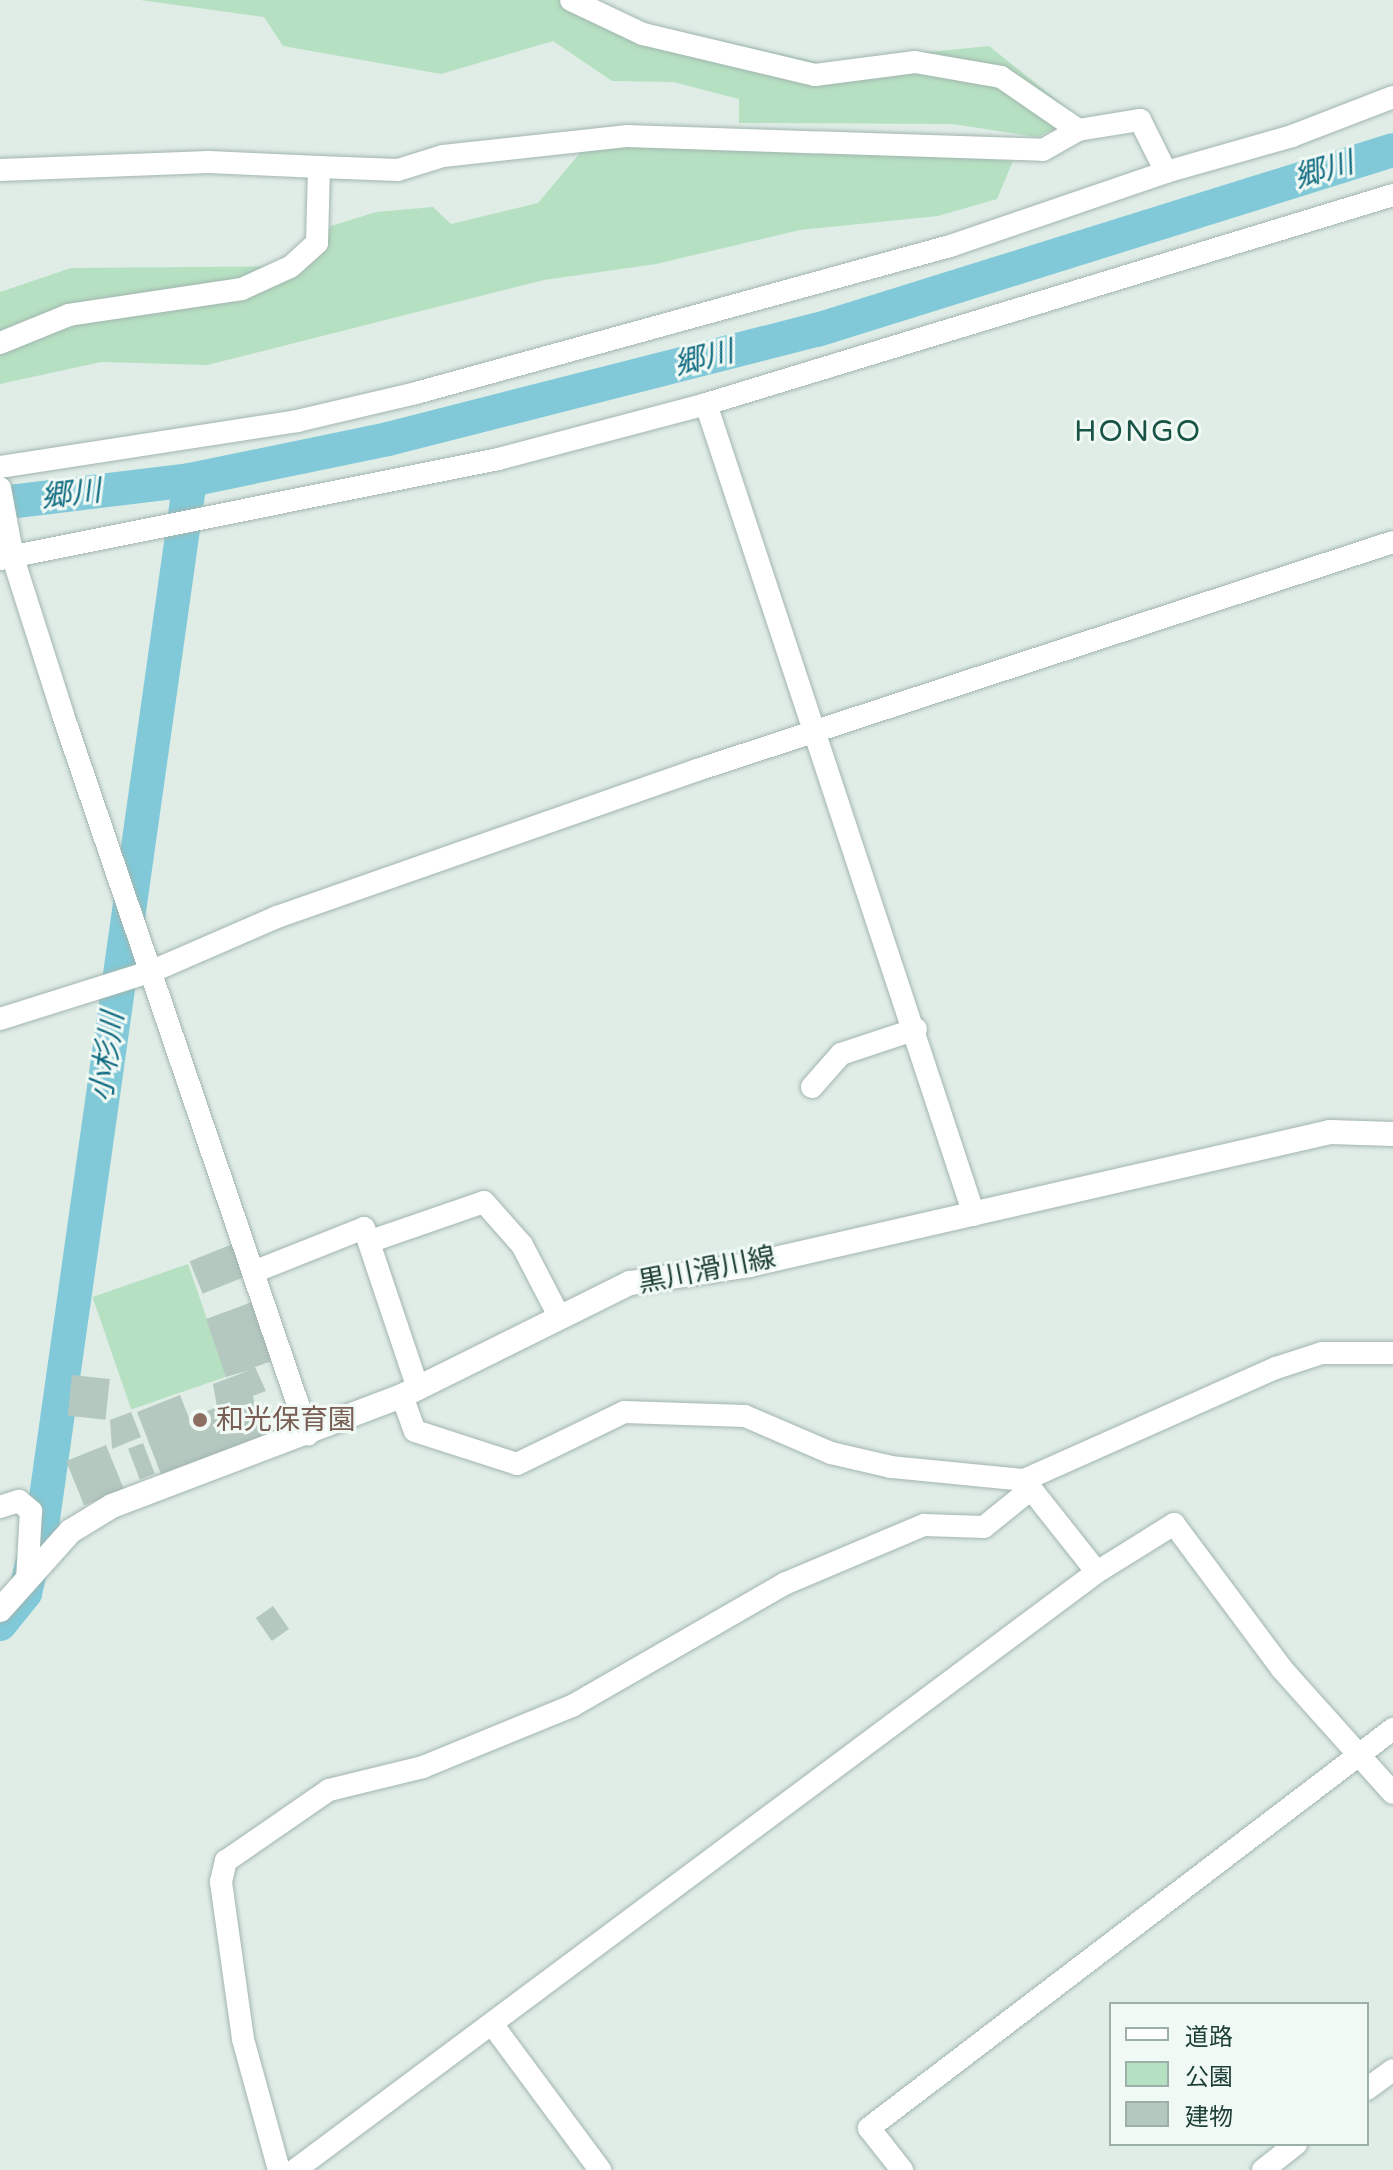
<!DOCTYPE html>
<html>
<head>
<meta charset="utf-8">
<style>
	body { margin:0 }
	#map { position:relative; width:1393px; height:2170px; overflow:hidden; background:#e0ede7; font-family:"Varela Round","Noto Sans JP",sans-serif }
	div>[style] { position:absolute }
	.green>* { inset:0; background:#b6e0c2; transform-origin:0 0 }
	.river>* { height:34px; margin:-17px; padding:0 17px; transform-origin:17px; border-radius:17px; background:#81c9d8 }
	.building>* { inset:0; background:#b5c8c0; transform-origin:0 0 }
	.roads { filter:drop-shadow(0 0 2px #a2b5af) drop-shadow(0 0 2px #a2b5af) }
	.street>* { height:22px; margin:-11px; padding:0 11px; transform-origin:11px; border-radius:11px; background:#fff }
	.secondary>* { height:24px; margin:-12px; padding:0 12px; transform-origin:12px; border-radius:12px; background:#fff }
	.dots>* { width:22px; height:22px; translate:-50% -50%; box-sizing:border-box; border:4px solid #f1f9f5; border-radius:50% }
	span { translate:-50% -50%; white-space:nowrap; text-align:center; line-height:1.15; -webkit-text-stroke:6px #f1f9f5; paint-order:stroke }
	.street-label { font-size:28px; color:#1e3f37 }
	.education-label { font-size:28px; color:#785e54 }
	.left { translate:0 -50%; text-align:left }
	.water-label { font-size:30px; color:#126d82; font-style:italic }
	.neighbourhood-label { font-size:30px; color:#185346; letter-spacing:2px }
	.legend { position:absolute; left:1109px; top:2002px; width:260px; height:144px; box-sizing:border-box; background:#f1f9f5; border:2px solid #9dafa9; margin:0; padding:10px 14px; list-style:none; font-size:24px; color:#1e3f37 }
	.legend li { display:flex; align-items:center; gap:16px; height:40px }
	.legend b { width:40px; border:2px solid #9dafa9 }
</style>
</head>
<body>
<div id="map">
	<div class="green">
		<div style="clip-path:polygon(140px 0,590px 0,640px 22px,821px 63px,989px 46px,1079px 118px,1037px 137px,952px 124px,739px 123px,739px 99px,673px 82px,612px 81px,553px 41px,441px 74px,283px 46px,264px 17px)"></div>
		<div style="clip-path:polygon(759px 144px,1013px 161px,997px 199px,938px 216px,800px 230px,656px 264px,544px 280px,207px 365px,101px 362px,0 384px,0 292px,71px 268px,308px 266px,331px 226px,376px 212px,433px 207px,451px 224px,538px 203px,585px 147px)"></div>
		<div style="left:188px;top:1264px;width:119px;height:101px;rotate:71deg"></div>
	</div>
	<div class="river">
		<div style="left:0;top:503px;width:191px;rotate:-6.9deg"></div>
		<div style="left:190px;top:480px;width:202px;rotate:-11.7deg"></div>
		<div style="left:388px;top:439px;width:443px;rotate:-14.3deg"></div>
		<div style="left:817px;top:330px;width:603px;rotate:-17.35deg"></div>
		<div style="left:0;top:1624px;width:40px;rotate:-51deg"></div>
		<div style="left:25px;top:1593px;width:76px;rotate:-76.3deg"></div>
		<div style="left:43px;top:1519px;width:1049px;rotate:-81.95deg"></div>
	</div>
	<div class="building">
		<div style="left:235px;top:1243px;width:35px;height:49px;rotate:68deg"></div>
		<div style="clip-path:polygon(252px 1302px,272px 1361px,255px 1367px,266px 1391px,253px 1396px,262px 1438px,162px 1477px,137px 1412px,180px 1395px,189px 1418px,217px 1407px,213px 1384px,250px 1370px,226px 1377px,206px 1319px)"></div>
		<div style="left:72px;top:1375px;width:38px;height:41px;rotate:6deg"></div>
		<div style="clip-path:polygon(131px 1412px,141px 1437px,112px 1449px,110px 1420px)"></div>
		<div style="left:143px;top:1443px;width:33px;height:16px;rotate:69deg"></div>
		<div style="left:106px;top:1445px;width:48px;height:43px;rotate:68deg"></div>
		<div style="left:273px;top:1606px;width:28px;height:21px;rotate:55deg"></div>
	</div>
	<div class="roads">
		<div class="street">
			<div style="left:571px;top:0;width:80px;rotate:25.3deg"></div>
			<div style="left:643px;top:34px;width:177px;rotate:13.4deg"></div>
			<div style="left:815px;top:75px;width:101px;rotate:-7.4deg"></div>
			<div style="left:915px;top:62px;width:87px;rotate:9.9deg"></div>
			<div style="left:1001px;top:77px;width:93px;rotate:34.5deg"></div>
			<div style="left:1078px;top:130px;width:63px;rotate:-9.2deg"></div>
			<div style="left:1140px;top:120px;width:58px;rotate:63.4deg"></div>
			<div style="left:1166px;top:172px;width:131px;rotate:-15.9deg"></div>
			<div style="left:1292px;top:136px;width:108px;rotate:-21.1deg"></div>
			<div style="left:319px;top:167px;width:79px;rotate:2.2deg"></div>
			<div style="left:398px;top:170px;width:47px;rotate:-17.3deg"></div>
			<div style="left:443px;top:156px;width:184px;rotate:-6.2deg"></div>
			<div style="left:626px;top:136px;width:417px;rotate:1.9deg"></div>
			<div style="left:1043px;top:150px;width:40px;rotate:-29.7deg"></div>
			<div style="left:0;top:170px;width:209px;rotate:-2.2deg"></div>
			<div style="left:209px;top:162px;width:110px;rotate:2.6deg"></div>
			<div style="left:319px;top:167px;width:76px;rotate:91.5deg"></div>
			<div style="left:317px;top:243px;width:36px;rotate:138deg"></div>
			<div style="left:290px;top:267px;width:53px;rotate:155.4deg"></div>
			<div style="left:242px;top:289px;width:175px;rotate:171.5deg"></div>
			<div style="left:69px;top:315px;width:74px;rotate:157.9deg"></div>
			<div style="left:706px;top:404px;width:854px;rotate:71.71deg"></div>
			<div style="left:0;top:467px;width:301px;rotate:-8.8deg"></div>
			<div style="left:297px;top:421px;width:122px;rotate:-13.2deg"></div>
			<div style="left:416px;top:393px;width:554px;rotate:-15.39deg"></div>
			<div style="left:950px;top:246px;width:228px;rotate:-18.9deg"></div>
			<div style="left:0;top:488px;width:71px;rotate:79.5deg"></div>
			<div style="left:13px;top:558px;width:165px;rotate:72.3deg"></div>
			<div style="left:63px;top:715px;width:760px;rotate:71.18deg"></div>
			<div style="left:0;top:559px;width:508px;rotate:-11.35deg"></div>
			<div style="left:498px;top:459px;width:215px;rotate:-14.8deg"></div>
			<div style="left:706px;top:404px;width:718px;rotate:-16.92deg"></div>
			<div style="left:0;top:1019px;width:163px;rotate:-17.5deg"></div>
			<div style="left:155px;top:970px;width:133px;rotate:-23.5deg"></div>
			<div style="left:277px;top:917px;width:445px;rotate:-19.3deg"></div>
			<div style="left:697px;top:770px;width:732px;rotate:-18.14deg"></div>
			<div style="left:812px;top:1087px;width:44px;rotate:-48.7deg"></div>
			<div style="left:841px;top:1054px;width:79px;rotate:-18.4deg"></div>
			<div style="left:374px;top:1240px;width:116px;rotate:-19.1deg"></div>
			<div style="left:484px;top:1202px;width:57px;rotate:48.5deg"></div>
			<div style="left:522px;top:1245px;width:80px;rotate:62.5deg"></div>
			<div style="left:256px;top:1271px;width:116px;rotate:-21.7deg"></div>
			<div style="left:364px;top:1228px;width:169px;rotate:71.4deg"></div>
			<div style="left:402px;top:1396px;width:37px;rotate:70deg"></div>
			<div style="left:415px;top:1431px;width:107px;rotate:17.9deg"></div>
			<div style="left:517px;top:1464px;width:119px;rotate:-25.9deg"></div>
			<div style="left:624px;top:1412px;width:121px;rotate:1.9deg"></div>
			<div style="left:745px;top:1416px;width:94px;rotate:23.3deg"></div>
			<div style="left:831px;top:1453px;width:62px;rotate:13.1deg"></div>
			<div style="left:891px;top:1467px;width:134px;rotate:5.6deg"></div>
			<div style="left:1024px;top:1480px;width:117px;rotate:51.6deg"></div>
			<div style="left:1024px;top:1480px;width:276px;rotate:-24deg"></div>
			<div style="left:1276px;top:1368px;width:48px;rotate:-18.1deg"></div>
			<div style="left:1322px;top:1353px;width:71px"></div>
			<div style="left:0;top:1507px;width:20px;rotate:-18deg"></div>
			<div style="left:19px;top:1501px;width:16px;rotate:40deg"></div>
			<div style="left:31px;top:1511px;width:69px;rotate:93.3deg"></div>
			<div style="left:492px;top:2024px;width:182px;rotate:53.5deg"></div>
			<div style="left:1367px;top:2089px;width:32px;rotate:-36deg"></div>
			<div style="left:279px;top:2170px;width:136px;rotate:-105.4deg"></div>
			<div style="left:243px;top:2039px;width:159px;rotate:-98deg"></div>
			<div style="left:221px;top:1882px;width:22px;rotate:-77deg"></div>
			<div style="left:226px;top:1861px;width:125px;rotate:-34.6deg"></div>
			<div style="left:329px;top:1790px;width:97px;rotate:-13.7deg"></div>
			<div style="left:423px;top:1767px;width:161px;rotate:-22.3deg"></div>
			<div style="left:572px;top:1706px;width:245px;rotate:-29.9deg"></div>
			<div style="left:784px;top:1584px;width:152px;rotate:-22.9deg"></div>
			<div style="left:924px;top:1525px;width:60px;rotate:1.9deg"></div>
			<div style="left:984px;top:1527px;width:60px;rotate:-39deg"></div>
			<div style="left:295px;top:2170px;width:1000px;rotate:-36.71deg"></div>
			<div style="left:1097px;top:1572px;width:91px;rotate:-31.9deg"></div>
			<div style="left:1174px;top:1524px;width:181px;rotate:53.3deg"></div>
			<div style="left:1282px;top:1669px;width:166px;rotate:48.2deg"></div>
			<div style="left:902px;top:2170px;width:53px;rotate:-128.2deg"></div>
			<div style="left:869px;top:2128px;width:659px;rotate:-37.29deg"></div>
			<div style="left:1263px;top:2170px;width:42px;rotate:-38.2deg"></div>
		</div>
		<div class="secondary">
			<div style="left:0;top:1610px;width:106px;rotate:-48.1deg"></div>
			<div style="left:71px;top:1531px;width:48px;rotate:-31.4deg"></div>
			<div style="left:112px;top:1506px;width:310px;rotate:-20.8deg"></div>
			<div style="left:402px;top:1396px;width:254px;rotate:-26.4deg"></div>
			<div style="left:630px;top:1283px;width:120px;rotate:-8.6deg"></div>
			<div style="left:749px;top:1265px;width:596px;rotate:-12.89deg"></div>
			<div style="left:1330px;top:1132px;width:63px;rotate:1.8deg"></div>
		</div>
	</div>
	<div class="dots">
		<div style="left:200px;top:1420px;background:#8d6e63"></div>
	</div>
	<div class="street-label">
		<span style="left:707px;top:1270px;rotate:-11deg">黒川滑川線</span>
	</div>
	<div class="education-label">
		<span class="left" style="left:216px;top:1420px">和光保育園</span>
	</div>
	<div class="water-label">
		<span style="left:1324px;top:171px;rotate:-16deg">郷川</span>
		<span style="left:704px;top:359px;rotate:-14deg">郷川</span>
		<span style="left:71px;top:495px;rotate:-7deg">郷川</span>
		<span style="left:108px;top:1057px;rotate:-82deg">小杉川</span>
	</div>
	<div class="neighbourhood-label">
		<span style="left:1138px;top:432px">HONGO</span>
	</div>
	<ul class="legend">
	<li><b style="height:10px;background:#fff"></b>道路</li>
	<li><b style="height:22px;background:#b6e0c2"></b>公園</li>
	<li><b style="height:22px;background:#b5c8c0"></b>建物</li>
	</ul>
</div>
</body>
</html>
